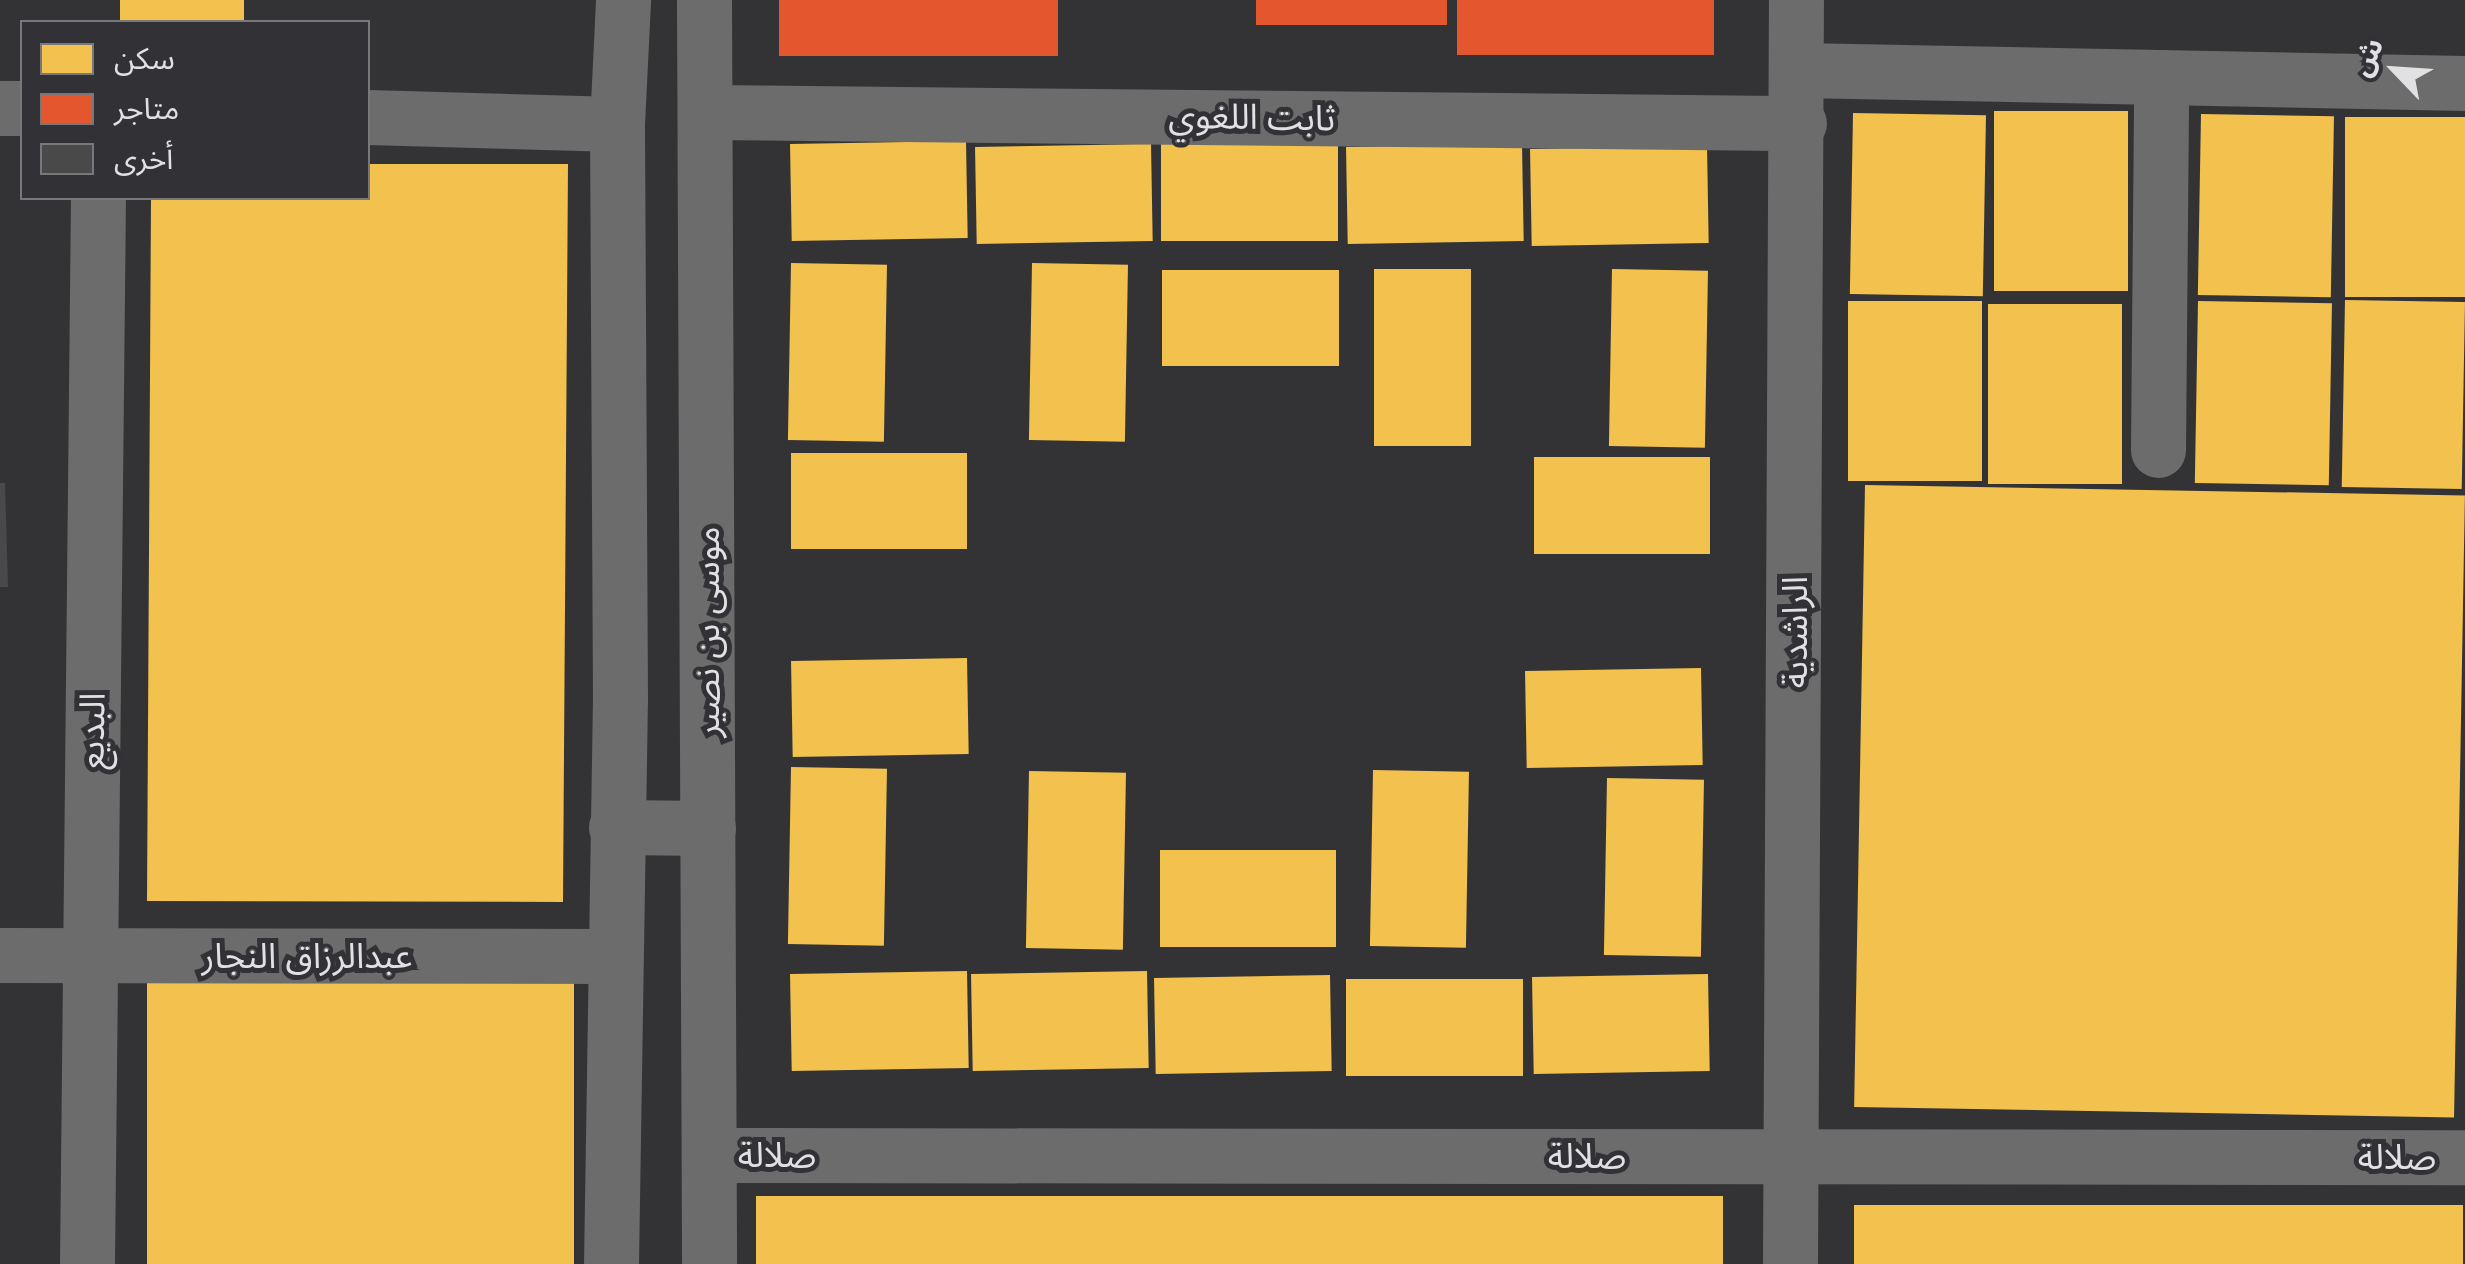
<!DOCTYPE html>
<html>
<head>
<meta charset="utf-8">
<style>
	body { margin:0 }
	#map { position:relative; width:2465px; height:1264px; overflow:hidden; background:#333335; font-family:"Fira Sans","Noto Sans Arabic",sans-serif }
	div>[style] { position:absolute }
	.homes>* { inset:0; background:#f2c14e; transform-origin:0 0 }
	.shops>* { inset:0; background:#e4572e; transform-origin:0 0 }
	.building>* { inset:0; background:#4a4949 }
	.minor>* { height:55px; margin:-27.5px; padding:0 27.5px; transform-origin:27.5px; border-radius:27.5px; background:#6d6c6c }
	span { translate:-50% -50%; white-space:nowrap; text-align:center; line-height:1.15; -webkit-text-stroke:10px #323236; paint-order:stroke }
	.street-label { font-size:35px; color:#e1e1e4 }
	.legend { position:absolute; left:20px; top:20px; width:350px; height:180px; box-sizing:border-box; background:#323236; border:2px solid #78787c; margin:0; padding:12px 18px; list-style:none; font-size:30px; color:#e1e1e4 }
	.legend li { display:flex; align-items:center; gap:20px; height:50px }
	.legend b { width:50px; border:2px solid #78787c }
	.north { position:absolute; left:2345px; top:20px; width:100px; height:100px; -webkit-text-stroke:8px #323236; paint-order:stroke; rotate:295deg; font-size:28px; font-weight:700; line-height:40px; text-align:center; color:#e1e1e4 }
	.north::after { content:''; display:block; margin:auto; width:35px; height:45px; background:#e1e1e4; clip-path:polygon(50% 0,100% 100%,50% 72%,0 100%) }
</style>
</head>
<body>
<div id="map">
	<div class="homes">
		<div style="left:120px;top:0;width:124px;height:22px"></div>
		<div style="left:1994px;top:111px;width:134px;height:180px"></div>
		<div style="left:1853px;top:113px;width:133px;height:181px;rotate:1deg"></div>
		<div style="left:2201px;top:114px;width:133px;height:181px;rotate:1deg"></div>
		<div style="left:2345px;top:117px;width:120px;height:180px"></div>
		<div style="left:966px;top:141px;width:97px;height:176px;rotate:89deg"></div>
		<div style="left:1151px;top:144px;width:97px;height:176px;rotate:89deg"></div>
		<div style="left:1338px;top:144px;width:97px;height:177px;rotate:90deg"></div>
		<div style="left:1522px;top:144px;width:97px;height:176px;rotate:89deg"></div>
		<div style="left:1707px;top:146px;width:97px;height:177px;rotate:89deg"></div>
		<div style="clip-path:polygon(368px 164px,568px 164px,563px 902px,147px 901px,151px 198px,368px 198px)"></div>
		<div style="left:791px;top:263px;width:96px;height:177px;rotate:1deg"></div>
		<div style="left:1032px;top:263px;width:96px;height:177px;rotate:1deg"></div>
		<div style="left:1374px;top:269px;width:97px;height:177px"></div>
		<div style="left:1612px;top:269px;width:96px;height:177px;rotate:1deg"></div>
		<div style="left:1339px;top:270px;width:96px;height:177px;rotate:90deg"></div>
		<div style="left:2345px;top:300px;width:120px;height:187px;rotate:1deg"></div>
		<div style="left:1848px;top:301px;width:134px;height:180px"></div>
		<div style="left:2198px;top:301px;width:134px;height:182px;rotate:1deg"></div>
		<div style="left:1988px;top:304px;width:134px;height:180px"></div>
		<div style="left:967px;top:453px;width:96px;height:176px;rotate:90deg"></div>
		<div style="left:1710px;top:457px;width:97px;height:176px;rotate:90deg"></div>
		<div style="left:1865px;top:485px;width:600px;height:622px;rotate:1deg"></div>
		<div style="left:967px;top:658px;width:96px;height:176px;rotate:89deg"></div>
		<div style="left:1701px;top:668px;width:97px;height:176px;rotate:89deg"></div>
		<div style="left:791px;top:767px;width:96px;height:177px;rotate:1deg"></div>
		<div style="left:1373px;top:770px;width:96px;height:176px;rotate:1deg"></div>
		<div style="left:1029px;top:771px;width:97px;height:177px;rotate:1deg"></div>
		<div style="left:1607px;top:778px;width:97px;height:177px;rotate:1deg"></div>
		<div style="left:1336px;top:850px;width:97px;height:176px;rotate:90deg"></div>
		<div style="left:967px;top:971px;width:97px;height:177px;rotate:89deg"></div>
		<div style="left:1147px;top:971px;width:97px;height:176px;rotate:89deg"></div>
		<div style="left:1708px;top:974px;width:97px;height:176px;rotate:89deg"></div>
		<div style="left:1330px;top:975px;width:96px;height:176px;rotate:89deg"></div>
		<div style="left:1523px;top:979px;width:97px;height:177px;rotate:90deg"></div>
		<div style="left:147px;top:981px;width:427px;height:283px"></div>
		<div style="left:1723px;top:1196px;width:68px;height:967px;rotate:90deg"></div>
		<div style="left:2463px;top:1205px;width:59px;height:609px;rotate:90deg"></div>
	</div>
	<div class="shops">
		<div style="left:779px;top:0;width:279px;height:56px"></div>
		<div style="left:1256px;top:0;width:191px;height:25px"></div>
		<div style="left:1457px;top:0;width:257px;height:55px"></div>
	</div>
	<div class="building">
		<div style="clip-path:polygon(0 483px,5px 483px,8px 587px,0 587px)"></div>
	</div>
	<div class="minor">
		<div style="left:704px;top:0;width:1264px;rotate:89.77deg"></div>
		<div style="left:1800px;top:70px;width:665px;rotate:1.12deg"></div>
		<div style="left:0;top:108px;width:22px"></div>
		<div style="left:705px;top:112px;width:1094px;rotate:0.58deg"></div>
		<div style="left:368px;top:117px;width:249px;rotate:1.6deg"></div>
		<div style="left:2158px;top:450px;width:373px;rotate:-89.5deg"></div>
		<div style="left:616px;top:827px;width:92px;rotate:0.6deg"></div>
		<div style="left:0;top:955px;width:613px;rotate:0.09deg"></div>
		<div style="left:709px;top:1155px;width:1756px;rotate:0.07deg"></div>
		<div style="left:87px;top:1264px;width:1066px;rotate:-89.41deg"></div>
		<div style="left:611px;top:1264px;width:565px;rotate:-89.09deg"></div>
		<div style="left:620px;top:699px;width:575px;rotate:-90.3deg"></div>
		<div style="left:617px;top:124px;width:124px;rotate:-87.2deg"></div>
		<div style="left:1790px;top:1264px;width:1264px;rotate:-89.73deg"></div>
	</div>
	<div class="street-label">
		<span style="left:1252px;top:117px;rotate:1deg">ثابت اللغوي</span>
		<span style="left:707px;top:632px;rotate:-90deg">موسى بن نصير</span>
		<span style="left:1795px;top:632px;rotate:-90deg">الراشدية</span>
		<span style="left:92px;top:731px;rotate:-89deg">البديع</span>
		<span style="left:307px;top:956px">عبدالرزاق النجار</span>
		<span style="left:777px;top:1155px">صلالة</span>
		<span style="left:1587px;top:1156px">صلالة</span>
		<span style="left:2397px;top:1157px">صلالة</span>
	</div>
	<ul class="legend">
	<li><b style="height:28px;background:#f2c14e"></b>سكن</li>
	<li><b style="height:28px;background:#e4572e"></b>متاجر</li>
	<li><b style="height:28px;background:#4a4949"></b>أخرى</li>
	</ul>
	<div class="north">ش</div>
</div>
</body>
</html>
